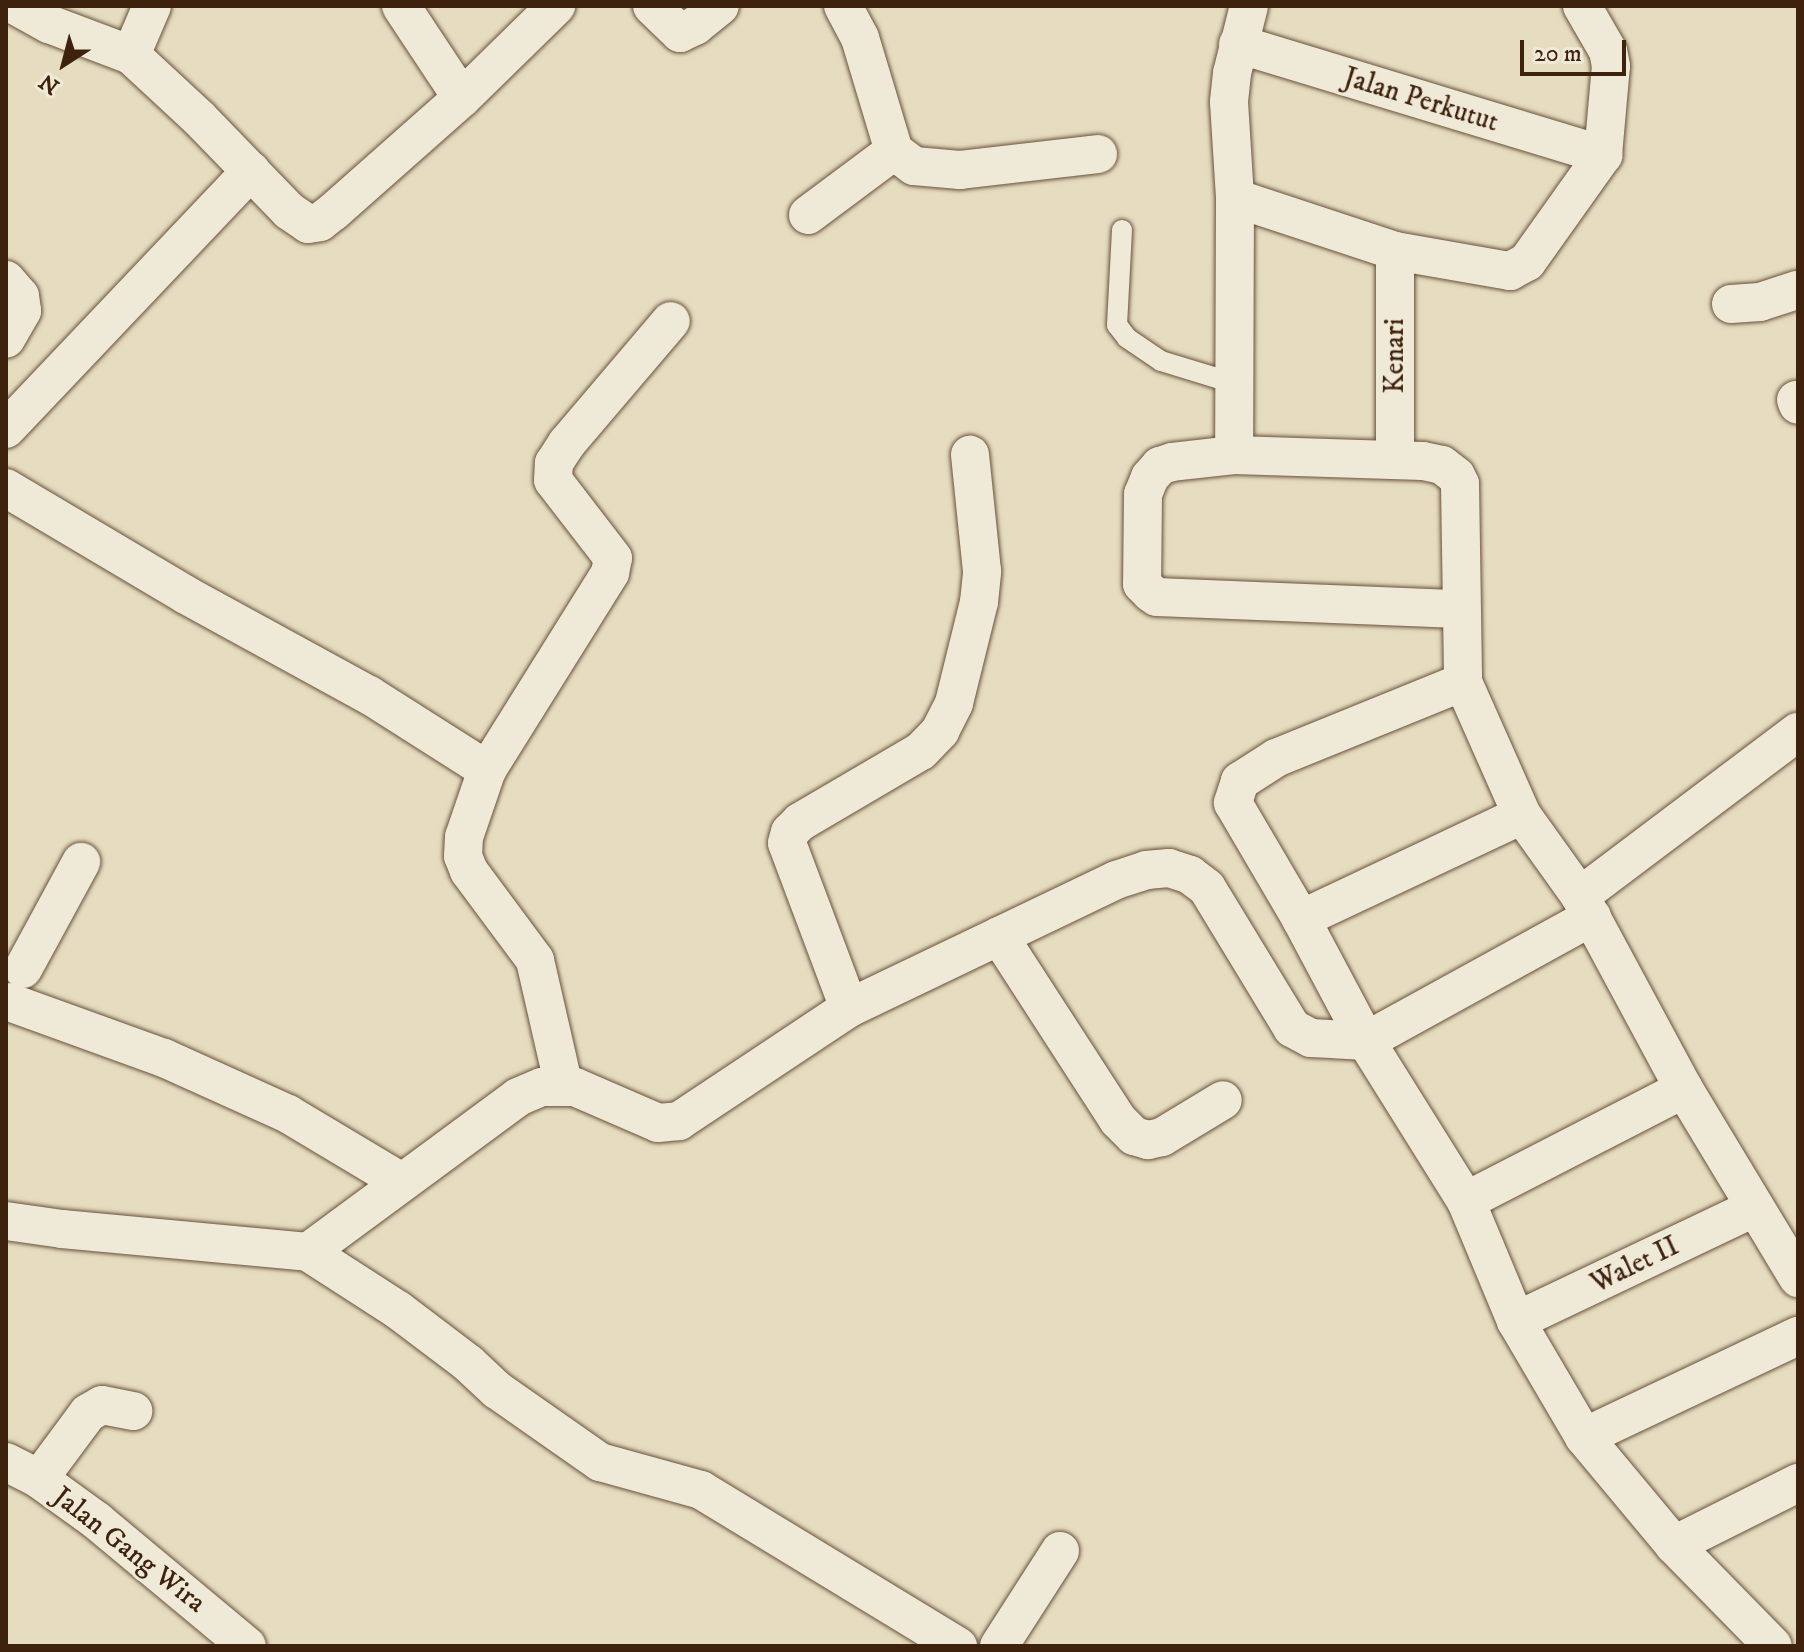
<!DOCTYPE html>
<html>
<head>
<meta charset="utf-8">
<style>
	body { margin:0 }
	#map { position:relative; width:1804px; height:1652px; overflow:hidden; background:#e6ddc1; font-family:"IM FELL DW Pica",serif }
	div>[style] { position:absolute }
	.roads { filter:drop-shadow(0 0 2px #69513a) drop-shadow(0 0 2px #69513a) }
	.lane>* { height:20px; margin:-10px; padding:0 10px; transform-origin:10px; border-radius:10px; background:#efe9d7 }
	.street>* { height:38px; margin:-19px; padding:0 19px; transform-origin:19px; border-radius:19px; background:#efe9d7 }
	span { translate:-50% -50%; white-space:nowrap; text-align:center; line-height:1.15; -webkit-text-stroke:6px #efe9d7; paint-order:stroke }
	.street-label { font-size:28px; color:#3f220d }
	.frame { position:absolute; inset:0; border:8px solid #3f220d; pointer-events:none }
	.north { position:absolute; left:24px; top:24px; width:80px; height:80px; -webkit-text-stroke:6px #efe9d7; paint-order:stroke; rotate:216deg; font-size:22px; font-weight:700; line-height:32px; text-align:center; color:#3f220d }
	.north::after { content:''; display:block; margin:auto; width:28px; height:36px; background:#3f220d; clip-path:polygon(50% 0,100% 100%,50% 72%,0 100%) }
	.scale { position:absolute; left:1520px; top:40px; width:106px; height:36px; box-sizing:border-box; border:4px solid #3f220d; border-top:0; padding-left:10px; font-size:24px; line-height:28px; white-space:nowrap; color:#3f220d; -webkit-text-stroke:6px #efe9d7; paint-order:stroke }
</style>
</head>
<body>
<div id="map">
	<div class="roads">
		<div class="lane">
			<div style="left:1122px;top:230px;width:95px;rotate:93deg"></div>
			<div style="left:1117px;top:325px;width:16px;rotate:52deg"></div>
			<div style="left:1127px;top:338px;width:41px;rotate:34.1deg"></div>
			<div style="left:1161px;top:361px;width:75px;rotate:17deg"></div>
		</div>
		<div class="street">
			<div style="left:16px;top:6px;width:38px;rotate:29deg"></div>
			<div style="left:49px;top:24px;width:88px;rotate:20.7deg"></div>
			<div style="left:131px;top:55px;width:53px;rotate:-66.8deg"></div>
			<div style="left:401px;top:6px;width:110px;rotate:56.5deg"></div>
			<div style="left:652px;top:6px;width:39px;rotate:44deg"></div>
			<div style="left:680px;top:33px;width:17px;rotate:-25deg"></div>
			<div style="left:695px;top:26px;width:32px;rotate:-39deg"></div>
			<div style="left:843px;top:6px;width:36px;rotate:62deg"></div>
			<div style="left:860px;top:38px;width:118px;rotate:73.3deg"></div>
			<div style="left:894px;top:151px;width:25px;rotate:37deg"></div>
			<div style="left:914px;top:166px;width:46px;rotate:5deg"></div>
			<div style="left:960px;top:170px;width:139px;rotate:-6.6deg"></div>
			<div style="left:1249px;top:6px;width:69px;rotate:104.2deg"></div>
			<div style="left:1232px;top:73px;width:29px;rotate:96deg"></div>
			<div style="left:1229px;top:102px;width:96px;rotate:86.4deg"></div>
			<div style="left:1235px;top:198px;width:257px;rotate:90.2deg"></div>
			<div style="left:1234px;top:455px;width:189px;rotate:1.8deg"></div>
			<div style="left:1423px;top:461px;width:19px;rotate:12deg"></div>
			<div style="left:1442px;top:465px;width:18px;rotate:38deg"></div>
			<div style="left:1456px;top:476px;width:9px;rotate:63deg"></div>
			<div style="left:1460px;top:484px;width:198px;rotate:89.1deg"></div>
			<div style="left:1463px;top:682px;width:145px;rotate:66.1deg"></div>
			<div style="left:1522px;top:815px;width:100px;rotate:54.4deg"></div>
			<div style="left:1580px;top:896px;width:219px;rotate:61.7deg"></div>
			<div style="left:1684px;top:1089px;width:221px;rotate:58.9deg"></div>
			<div style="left:1238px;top:44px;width:382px;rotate:16.9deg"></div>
			<div style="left:131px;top:55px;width:93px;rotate:42.8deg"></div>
			<div style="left:199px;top:118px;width:129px;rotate:45.9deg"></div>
			<div style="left:289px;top:211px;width:23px;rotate:34deg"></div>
			<div style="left:308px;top:224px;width:12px;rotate:-9deg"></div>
			<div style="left:320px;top:222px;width:16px;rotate:-38deg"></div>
			<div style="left:333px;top:212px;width:172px;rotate:-41.5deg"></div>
			<div style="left:462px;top:98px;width:132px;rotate:-44.4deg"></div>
			<div style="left:1235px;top:198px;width:169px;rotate:18.3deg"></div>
			<div style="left:1395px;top:251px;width:117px;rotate:9.9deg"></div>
			<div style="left:1510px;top:271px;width:19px;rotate:-28deg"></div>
			<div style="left:1527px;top:262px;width:131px;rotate:-54.6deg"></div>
			<div style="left:1603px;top:155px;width:89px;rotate:-84.9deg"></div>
			<div style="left:1611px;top:66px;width:15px;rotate:-101deg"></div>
			<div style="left:1608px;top:51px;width:52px;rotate:-120deg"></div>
			<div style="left:808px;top:215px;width:107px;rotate:-36.7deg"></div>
			<div style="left:6px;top:280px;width:21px;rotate:49deg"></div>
			<div style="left:20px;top:296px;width:15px;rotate:82deg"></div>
			<div style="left:22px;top:311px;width:32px;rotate:120deg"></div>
			<div style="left:1731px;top:304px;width:29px;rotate:-4deg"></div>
			<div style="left:1760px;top:302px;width:40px;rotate:-18deg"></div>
			<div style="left:1796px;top:400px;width:5px;rotate:68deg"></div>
			<div style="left:6px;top:429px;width:356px;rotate:-46.5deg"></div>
			<div style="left:1234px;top:455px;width:62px;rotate:173.6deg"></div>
			<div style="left:1172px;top:462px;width:13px;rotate:162deg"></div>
			<div style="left:1160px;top:466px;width:15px;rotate:132deg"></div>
			<div style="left:1150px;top:477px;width:18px;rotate:112deg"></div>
			<div style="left:1143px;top:494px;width:90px;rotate:90.6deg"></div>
			<div style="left:1142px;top:584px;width:13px;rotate:45deg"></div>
			<div style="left:1151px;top:593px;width:7px;rotate:34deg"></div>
			<div style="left:1157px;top:597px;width:302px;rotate:2.3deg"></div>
			<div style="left:1395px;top:460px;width:209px;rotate:-90deg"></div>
			<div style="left:6px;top:488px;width:209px;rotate:30.7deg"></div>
			<div style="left:186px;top:595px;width:209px;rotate:28.7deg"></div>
			<div style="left:369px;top:695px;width:140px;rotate:32.4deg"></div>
			<div style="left:1463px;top:682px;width:202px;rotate:157.9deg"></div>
			<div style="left:1276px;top:758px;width:43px;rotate:147.4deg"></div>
			<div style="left:1240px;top:781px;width:23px;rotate:108deg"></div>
			<div style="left:1233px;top:803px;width:134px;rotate:59.6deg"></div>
			<div style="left:1301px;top:919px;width:138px;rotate:62deg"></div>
			<div style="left:1366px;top:1041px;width:189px;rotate:58deg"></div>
			<div style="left:1466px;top:1201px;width:130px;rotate:67.4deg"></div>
			<div style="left:1516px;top:1321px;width:134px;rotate:59.6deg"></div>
			<div style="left:1584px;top:1437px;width:141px;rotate:50.2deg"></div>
			<div style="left:1674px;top:1545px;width:141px;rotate:45.6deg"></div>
			<div style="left:1580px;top:896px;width:273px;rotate:-37deg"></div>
			<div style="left:1301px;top:919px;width:244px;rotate:-25.2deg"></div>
			<div style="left:999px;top:936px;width:219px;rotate:57.1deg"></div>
			<div style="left:1118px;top:1120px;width:23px;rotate:45deg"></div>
			<div style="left:1134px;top:1136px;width:15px;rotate:16deg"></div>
			<div style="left:1148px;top:1140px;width:14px;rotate:-12deg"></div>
			<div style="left:1162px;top:1137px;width:71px;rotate:-31.2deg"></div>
			<div style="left:23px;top:969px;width:122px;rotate:-61.5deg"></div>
			<div style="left:9px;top:1002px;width:165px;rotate:19.9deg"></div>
			<div style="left:164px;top:1058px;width:136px;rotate:24.3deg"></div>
			<div style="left:288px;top:1114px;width:131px;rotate:30.9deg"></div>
			<div style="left:849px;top:1008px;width:176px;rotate:-110.6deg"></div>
			<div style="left:787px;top:843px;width:11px;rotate:-75deg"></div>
			<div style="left:790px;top:832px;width:14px;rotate:-45deg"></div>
			<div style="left:800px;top:822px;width:140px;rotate:-30.4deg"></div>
			<div style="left:921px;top:751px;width:28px;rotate:-46deg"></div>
			<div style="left:940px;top:731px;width:31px;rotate:-63deg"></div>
			<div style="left:954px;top:703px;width:104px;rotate:-76.1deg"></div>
			<div style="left:979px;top:602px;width:31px;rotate:-84deg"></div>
			<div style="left:982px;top:571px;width:117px;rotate:-95.9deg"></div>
			<div style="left:564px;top:1087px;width:130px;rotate:-102.9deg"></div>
			<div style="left:535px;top:960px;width:111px;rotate:-126.6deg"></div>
			<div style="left:469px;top:871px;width:16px;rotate:-112deg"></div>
			<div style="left:463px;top:856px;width:19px;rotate:-87deg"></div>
			<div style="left:464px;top:837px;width:71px;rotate:-71.1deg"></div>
			<div style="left:487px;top:770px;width:232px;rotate:-58deg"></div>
			<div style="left:610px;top:573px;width:15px;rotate:-79deg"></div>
			<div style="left:613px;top:558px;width:98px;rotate:-127.6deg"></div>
			<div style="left:553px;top:480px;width:17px;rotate:-87deg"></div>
			<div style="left:554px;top:463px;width:24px;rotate:-57deg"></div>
			<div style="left:567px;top:443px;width:160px;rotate:-49.6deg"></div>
			<div style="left:1466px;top:1201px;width:245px;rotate:-27.2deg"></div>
			<div style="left:6px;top:1221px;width:57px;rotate:8.1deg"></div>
			<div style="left:62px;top:1229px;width:247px;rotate:5.3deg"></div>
			<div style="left:308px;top:1252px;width:261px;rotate:-36.4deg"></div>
			<div style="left:518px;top:1097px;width:26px;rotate:-23deg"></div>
			<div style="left:542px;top:1087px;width:33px"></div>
			<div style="left:575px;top:1087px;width:90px;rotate:23.4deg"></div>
			<div style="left:658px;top:1123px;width:21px;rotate:-5deg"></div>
			<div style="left:679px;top:1121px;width:204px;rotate:-33.6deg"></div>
			<div style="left:849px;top:1008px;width:296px;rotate:-25.6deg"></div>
			<div style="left:1116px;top:880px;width:32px;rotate:-18deg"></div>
			<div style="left:1146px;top:870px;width:23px;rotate:-5deg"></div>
			<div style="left:1169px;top:868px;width:22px;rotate:18deg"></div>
			<div style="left:1190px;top:875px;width:21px;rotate:37deg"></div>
			<div style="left:1207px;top:888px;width:164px;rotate:58.7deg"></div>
			<div style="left:1292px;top:1028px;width:21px;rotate:28deg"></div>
			<div style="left:1311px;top:1038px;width:55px;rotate:3.1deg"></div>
			<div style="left:1366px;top:1041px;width:258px;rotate:-28.8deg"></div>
			<div style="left:308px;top:1252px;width:107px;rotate:32.8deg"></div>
			<div style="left:398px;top:1310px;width:88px;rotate:37.1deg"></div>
			<div style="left:468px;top:1363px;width:40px;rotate:43deg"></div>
			<div style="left:497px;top:1390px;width:126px;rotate:35deg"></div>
			<div style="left:600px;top:1462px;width:105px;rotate:15.5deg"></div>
			<div style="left:701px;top:1490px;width:301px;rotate:31.3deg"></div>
			<div style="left:1516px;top:1321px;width:263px;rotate:-25.4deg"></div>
			<div style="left:1584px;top:1437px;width:237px;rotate:-25.3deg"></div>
			<div style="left:6px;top:1462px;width:37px;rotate:27deg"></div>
			<div style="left:39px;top:1479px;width:72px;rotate:35.9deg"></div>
			<div style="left:97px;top:1521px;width:195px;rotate:39.8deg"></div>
			<div style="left:39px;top:1479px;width:82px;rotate:-53.4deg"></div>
			<div style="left:88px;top:1413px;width:16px;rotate:-30deg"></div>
			<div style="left:102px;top:1405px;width:32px;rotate:11deg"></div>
			<div style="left:1674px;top:1545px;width:139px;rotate:-26.6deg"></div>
			<div style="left:999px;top:1646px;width:113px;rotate:-57.3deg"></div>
		</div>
	</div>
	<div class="street-label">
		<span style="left:1421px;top:100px;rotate:17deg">Jalan Perkutut</span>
		<span style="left:1395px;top:356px;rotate:-90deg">Kenari</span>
		<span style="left:1635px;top:1265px;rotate:-26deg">Walet II</span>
		<span style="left:129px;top:1550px;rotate:38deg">Jalan Gang Wira</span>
	</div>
	<div class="frame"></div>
	<div class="north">N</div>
	<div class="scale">20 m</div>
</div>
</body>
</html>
